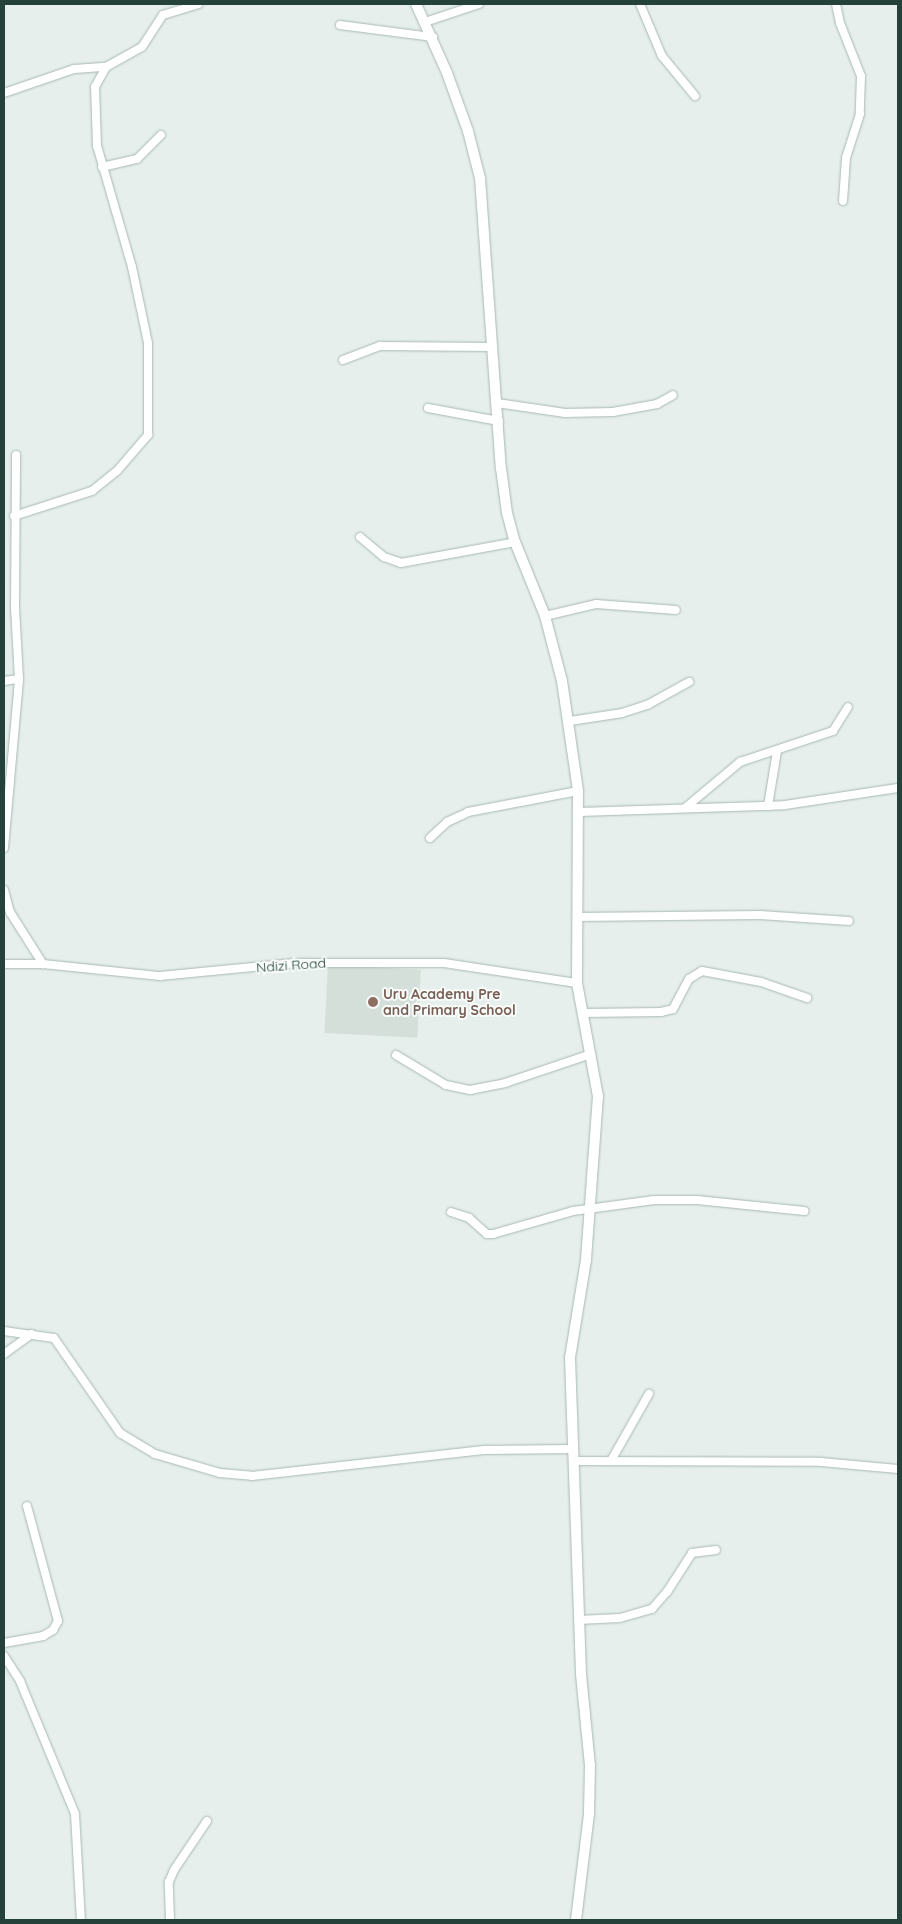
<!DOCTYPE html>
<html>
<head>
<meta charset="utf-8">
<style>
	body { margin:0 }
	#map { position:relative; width:902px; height:1924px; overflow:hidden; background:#e6efeb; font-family:Quicksand,sans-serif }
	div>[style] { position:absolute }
	.built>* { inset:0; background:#d4dfda; transform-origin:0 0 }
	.roads { filter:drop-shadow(0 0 1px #a8b8b2) drop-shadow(0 0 1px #a8b8b2) }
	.minor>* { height:8px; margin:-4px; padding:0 4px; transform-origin:4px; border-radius:4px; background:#fff }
	.tertiary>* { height:10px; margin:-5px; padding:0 5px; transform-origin:5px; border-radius:5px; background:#fff }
	.dots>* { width:14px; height:14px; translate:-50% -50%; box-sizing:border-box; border:2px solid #f7fbf9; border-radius:50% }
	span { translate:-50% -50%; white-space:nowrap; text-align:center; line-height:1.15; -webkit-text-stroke:4px #f7fbf9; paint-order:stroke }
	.street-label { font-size:14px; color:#24423a }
	.education-label { font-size:14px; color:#785e54; font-weight:700 }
	.left { translate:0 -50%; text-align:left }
	.frame { position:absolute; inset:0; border:5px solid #24423a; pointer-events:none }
</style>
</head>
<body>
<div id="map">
	<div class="built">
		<div style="left:328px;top:965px;width:93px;height:68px;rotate:3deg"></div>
	</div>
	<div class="roads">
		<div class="minor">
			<div style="left:640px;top:4px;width:56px;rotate:67.1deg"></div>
			<div style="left:662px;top:56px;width:52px;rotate:50.5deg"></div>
			<div style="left:836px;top:4px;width:19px;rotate:78deg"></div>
			<div style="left:840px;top:23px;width:57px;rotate:68.4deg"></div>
			<div style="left:861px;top:76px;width:38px;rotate:92deg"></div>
			<div style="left:860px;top:114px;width:46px;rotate:107.7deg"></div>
			<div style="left:846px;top:158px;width:43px;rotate:94deg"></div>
			<div style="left:425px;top:22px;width:57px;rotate:-18.4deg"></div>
			<div style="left:340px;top:25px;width:94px;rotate:7.4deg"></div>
			<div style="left:4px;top:93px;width:74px;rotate:-18.9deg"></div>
			<div style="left:74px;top:69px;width:32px;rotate:-4deg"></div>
			<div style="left:102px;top:167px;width:36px;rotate:-13deg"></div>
			<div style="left:137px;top:159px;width:34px;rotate:-45deg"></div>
			<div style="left:343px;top:360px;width:40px;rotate:-21deg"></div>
			<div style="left:380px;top:346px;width:113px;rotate:0.5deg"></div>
			<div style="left:497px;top:403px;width:69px;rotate:8.4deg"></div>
			<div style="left:565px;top:413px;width:48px;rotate:-1.2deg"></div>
			<div style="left:613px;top:412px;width:45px;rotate:-10.3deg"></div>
			<div style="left:657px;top:404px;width:18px;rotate:-29deg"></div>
			<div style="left:428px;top:408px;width:72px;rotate:10.4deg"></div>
			<div style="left:14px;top:516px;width:82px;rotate:-17.8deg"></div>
			<div style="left:92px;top:491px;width:32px;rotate:-39deg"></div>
			<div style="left:117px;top:471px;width:48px;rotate:-49.3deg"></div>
			<div style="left:148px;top:435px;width:92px;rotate:-90deg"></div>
			<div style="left:148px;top:343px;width:78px;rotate:-101.9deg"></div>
			<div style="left:132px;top:267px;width:126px;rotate:-106.1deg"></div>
			<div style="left:97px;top:146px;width:59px;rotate:-91.9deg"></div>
			<div style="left:95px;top:87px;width:23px;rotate:-61deg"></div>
			<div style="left:106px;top:67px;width:41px;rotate:-29.1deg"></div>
			<div style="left:142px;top:47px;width:38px;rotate:-57deg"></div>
			<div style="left:163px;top:15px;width:37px;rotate:-17deg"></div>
			<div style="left:360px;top:537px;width:31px;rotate:40deg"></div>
			<div style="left:384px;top:557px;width:18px;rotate:19deg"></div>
			<div style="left:401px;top:563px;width:116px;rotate:-10.4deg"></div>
			<div style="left:545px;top:616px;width:52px;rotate:-13.2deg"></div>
			<div style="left:596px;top:604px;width:80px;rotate:4.3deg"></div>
			<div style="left:4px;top:681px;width:15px;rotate:-8deg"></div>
			<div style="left:570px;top:721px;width:53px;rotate:-8.7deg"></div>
			<div style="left:622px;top:713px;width:28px;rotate:-18deg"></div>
			<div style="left:649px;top:704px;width:46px;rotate:-28.8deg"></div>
			<div style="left:768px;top:806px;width:56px;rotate:-80.7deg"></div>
			<div style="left:685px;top:808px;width:72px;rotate:-39.9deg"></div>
			<div style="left:740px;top:762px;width:98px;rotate:-18.4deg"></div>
			<div style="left:833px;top:731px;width:28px;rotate:-58deg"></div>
			<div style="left:579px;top:812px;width:206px;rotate:-1.9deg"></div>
			<div style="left:785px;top:805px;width:114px;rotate:-8.6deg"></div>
			<div style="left:430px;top:838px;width:23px;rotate:-43deg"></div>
			<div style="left:447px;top:822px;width:23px;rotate:-25deg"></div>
			<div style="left:468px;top:812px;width:112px;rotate:-10.8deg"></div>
			<div style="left:4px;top:848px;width:170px;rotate:-84.9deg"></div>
			<div style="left:19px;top:679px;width:71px;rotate:-93.2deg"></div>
			<div style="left:15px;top:608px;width:153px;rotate:-89.6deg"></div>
			<div style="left:4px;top:890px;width:23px;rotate:75deg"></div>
			<div style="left:10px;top:912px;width:62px;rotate:57.6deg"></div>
			<div style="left:577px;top:917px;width:183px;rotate:-0.6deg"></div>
			<div style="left:760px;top:915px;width:89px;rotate:3.9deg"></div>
			<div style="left:4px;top:964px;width:39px"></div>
			<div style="left:43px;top:964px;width:118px;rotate:5.9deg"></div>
			<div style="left:160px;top:976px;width:135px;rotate:-5.5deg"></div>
			<div style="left:294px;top:963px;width:150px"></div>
			<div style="left:444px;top:963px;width:134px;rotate:8.6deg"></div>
			<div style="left:585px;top:1013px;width:76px;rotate:-0.8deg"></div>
			<div style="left:661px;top:1012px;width:12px;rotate:-14deg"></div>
			<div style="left:673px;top:1009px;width:34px;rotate:-62deg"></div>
			<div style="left:689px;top:979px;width:15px;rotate:-32deg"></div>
			<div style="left:702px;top:971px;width:60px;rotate:10.6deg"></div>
			<div style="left:761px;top:982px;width:49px;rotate:19.2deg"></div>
			<div style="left:396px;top:1055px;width:58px;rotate:31deg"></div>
			<div style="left:446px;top:1085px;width:25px;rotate:12deg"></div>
			<div style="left:470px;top:1090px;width:36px;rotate:-11deg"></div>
			<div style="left:505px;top:1083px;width:91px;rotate:-18.6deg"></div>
			<div style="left:451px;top:1212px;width:19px;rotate:18deg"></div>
			<div style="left:469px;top:1218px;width:24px;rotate:42deg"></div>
			<div style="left:487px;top:1234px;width:6px"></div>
			<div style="left:493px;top:1234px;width:83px;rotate:-16deg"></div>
			<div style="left:573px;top:1211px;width:82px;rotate:-7.7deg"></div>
			<div style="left:654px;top:1200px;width:43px"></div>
			<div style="left:697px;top:1200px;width:108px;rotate:5.9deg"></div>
			<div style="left:4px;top:1331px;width:50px;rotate:8deg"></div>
			<div style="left:54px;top:1338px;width:116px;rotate:55.2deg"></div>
			<div style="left:120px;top:1433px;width:41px;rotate:31deg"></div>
			<div style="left:155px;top:1454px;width:68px;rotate:16.3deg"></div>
			<div style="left:220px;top:1473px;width:32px;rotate:5deg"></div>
			<div style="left:252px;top:1476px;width:233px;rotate:-6.4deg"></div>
			<div style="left:484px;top:1450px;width:90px;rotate:-0.6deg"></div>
			<div style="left:4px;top:1354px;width:34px;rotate:-36deg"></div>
			<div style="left:612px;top:1459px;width:75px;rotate:-60.4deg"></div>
			<div style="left:574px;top:1461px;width:247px;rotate:0.2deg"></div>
			<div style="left:821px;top:1462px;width:77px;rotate:5.2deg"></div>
			<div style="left:578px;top:1620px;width:42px;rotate:-2.7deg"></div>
			<div style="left:620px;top:1618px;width:33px;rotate:-16deg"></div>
			<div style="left:652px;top:1609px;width:23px;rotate:-49deg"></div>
			<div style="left:667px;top:1592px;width:46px;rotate:-57.3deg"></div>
			<div style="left:692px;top:1553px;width:24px;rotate:-7deg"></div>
			<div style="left:4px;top:1643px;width:40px;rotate:-10deg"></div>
			<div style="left:43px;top:1636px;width:12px;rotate:-31deg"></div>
			<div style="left:53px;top:1630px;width:10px;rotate:-61deg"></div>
			<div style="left:58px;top:1621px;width:119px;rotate:-105.1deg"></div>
			<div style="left:4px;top:1656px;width:30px;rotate:57deg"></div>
			<div style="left:20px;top:1681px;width:144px;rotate:67.5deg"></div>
			<div style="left:75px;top:1814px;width:106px;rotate:86.8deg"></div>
			<div style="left:170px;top:1920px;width:38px;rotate:-92deg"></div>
			<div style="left:169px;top:1882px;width:13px;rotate:-67deg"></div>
			<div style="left:174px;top:1870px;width:59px;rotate:-56deg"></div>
		</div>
		<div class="tertiary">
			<div style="left:416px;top:4px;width:76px;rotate:65.8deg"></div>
			<div style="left:447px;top:73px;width:62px;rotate:70.1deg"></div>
			<div style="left:468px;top:131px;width:49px;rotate:75.7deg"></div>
			<div style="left:480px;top:178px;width:291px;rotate:85.9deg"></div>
			<div style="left:501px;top:468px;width:45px;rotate:82.4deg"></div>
			<div style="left:507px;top:513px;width:30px;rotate:75deg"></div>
			<div style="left:515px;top:542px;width:80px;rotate:67.9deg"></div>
			<div style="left:545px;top:616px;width:67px;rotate:75.3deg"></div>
			<div style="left:562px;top:681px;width:111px;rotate:81.7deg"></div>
			<div style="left:578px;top:791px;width:192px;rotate:90.3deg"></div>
			<div style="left:577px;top:983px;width:115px;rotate:79.5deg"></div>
			<div style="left:598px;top:1096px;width:164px;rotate:94.2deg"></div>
			<div style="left:586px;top:1260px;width:99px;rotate:99.3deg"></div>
			<div style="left:570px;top:1358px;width:316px;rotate:88deg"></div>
			<div style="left:581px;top:1674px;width:91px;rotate:84.4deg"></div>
			<div style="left:590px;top:1765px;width:49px;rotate:91.2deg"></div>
			<div style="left:589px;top:1814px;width:107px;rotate:97deg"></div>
		</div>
	</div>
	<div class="dots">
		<div style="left:373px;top:1002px;background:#8d6e63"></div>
	</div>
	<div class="street-label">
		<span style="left:291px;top:965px;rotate:-4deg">Ndizi Road</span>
	</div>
	<div class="education-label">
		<span class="left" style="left:383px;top:1002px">Uru Academy Pre<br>and Primary School</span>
	</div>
	<div class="frame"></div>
</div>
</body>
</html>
